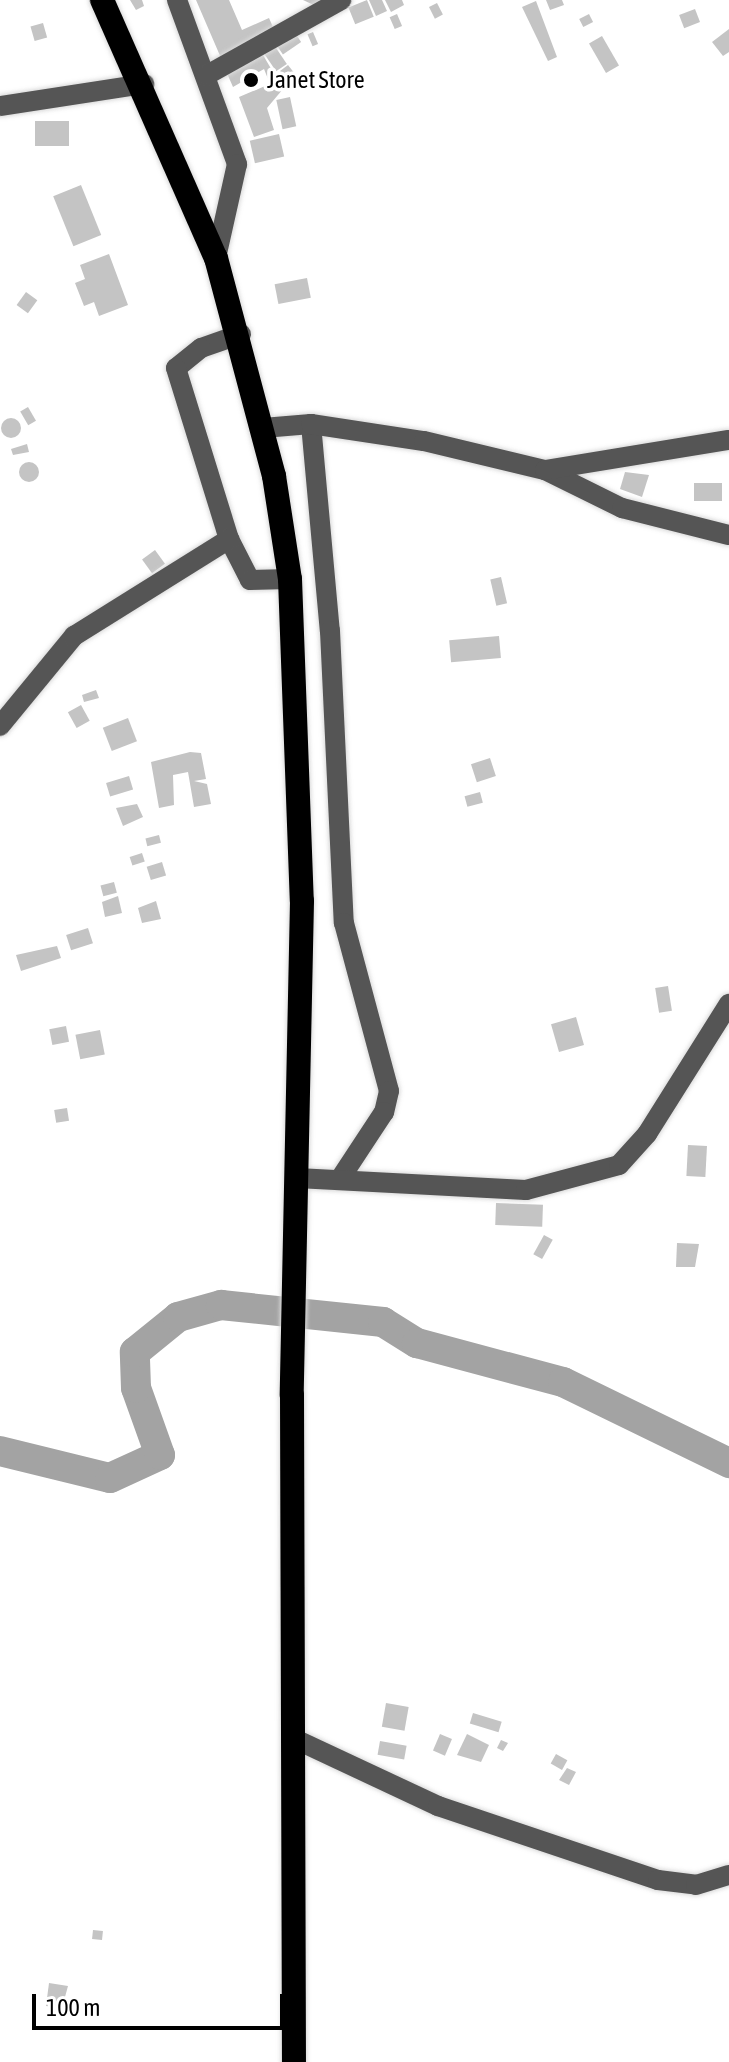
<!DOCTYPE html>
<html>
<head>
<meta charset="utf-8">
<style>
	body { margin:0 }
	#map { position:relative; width:729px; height:2062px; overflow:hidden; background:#fff; font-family:"Asap Condensed",sans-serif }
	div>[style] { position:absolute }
	.river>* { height:30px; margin:-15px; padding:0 15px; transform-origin:15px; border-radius:15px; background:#a3a3a3 }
	.building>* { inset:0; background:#c4c4c4; transform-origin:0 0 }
	.round { border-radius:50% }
	.roads { filter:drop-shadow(0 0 2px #dbdbdb) drop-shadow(0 0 2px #dbdbdb) }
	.minor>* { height:20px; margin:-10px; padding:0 10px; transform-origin:10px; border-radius:10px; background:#555 }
	.highway>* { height:24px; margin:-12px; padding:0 12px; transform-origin:12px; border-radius:12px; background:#000 }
	.dots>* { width:22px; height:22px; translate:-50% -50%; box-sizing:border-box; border:4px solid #fff; border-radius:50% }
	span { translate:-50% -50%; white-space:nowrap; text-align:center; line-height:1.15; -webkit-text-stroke:7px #fff; paint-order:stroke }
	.poi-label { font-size:24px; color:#000 }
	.left { translate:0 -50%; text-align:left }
	.scale { position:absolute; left:32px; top:1994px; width:252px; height:36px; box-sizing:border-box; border:4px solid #000; border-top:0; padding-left:10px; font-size:24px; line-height:28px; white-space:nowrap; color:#000; -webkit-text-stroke:6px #fff; paint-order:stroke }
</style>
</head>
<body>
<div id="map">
	<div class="river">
		<div style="left:0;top:1451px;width:113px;rotate:13.8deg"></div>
		<div style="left:110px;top:1478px;width:55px;rotate:-24.7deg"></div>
		<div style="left:160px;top:1455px;width:71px;rotate:-109.7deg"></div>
		<div style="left:136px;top:1388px;width:36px;rotate:-92deg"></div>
		<div style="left:135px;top:1352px;width:55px;rotate:-39.1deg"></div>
		<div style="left:178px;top:1317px;width:45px;rotate:-15.6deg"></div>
		<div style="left:221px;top:1305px;width:163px;rotate:6deg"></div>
		<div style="left:383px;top:1322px;width:40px;rotate:32deg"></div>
		<div style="left:417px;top:1343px;width:151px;rotate:15deg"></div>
		<div style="left:563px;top:1382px;width:185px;rotate:26deg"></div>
	</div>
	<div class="building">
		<div style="clip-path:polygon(130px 0,142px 0,144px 6px,136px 10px)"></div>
		<div style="clip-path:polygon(196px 0,229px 0,242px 30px,269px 18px,276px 34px,221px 58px)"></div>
		<div style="clip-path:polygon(303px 0,322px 0,320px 8px)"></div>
		<div style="left:367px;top:0;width:18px;height:20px;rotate:68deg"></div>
		<div style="clip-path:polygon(369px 0,382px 0,387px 11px,376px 16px)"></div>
		<div style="clip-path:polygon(385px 0,402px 0,404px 5px,391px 12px)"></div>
		<div style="clip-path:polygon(546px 0,562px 0,564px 5px,550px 10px)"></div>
		<div style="clip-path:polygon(536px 1px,557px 57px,548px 61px,522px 7px)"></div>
		<div style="left:437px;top:3px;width:13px;height:9px;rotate:63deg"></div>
		<div style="left:695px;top:9px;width:14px;height:17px;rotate:69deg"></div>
		<div style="left:397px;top:14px;width:13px;height:8px;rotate:67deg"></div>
		<div style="left:589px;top:14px;width:9px;height:11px;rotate:63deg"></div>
		<div style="left:43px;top:23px;width:15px;height:13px;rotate:74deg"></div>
		<div style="clip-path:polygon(729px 29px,729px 52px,723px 56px,712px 42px)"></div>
		<div style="left:313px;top:32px;width:13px;height:6px;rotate:67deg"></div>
		<div style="left:295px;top:33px;width:11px;height:22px;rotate:56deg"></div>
		<div style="left:602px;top:36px;width:34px;height:15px;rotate:60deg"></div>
		<div style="left:274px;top:45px;width:23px;height:13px;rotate:56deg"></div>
		<div style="clip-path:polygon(263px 55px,283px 89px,267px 108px,274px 130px,254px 137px,239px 97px,270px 84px,264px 69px,233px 87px,226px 71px)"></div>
		<div style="clip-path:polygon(288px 65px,299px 79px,289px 87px,280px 71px)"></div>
		<div style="left:290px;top:97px;width:30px;height:14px;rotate:78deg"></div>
		<div style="left:35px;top:121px;width:34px;height:25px"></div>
		<div style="left:279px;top:134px;width:23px;height:30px;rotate:77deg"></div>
		<div style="left:81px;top:185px;width:54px;height:30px;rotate:68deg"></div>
		<div style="clip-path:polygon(109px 254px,128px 305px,99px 316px,94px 302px,84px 306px,75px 283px,85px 279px,80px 265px)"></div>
		<div style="left:307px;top:278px;width:20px;height:33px;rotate:79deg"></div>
		<div style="left:26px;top:292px;width:14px;height:16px;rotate:36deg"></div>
		<div style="left:28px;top:407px;width:16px;height:9px;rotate:60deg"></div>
		<div class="round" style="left:1px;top:418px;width:20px;height:20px"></div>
		<div style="clip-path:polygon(27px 444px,29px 452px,13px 455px,11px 449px)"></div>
		<div class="round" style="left:19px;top:462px;width:20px;height:20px"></div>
		<div style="clip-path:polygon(625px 472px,649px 475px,642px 497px,620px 489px)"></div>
		<div style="left:694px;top:483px;width:28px;height:18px"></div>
		<div style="left:155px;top:550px;width:17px;height:16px;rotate:54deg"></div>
		<div style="left:501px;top:577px;width:27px;height:11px;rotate:77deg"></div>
		<div style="left:499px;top:636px;width:22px;height:50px;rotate:85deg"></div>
		<div style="clip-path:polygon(96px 690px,99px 698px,84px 702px,82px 695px)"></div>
		<div style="left:81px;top:705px;width:18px;height:15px;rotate:61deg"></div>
		<div style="left:128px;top:718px;width:25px;height:27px;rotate:69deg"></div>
		<div style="clip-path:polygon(190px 752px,201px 753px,206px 779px,194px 781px,207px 784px,211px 804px,194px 807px,188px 772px,173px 775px,174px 805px,159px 808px,151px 762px)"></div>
		<div style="left:490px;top:758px;width:19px;height:20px;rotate:72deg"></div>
		<div style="left:129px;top:776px;width:14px;height:24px;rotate:73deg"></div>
		<div style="left:480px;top:792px;width:11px;height:16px;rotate:75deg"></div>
		<div style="clip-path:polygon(137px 804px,143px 817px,123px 826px,116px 808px)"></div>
		<div style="left:159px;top:835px;width:8px;height:14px;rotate:76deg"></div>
		<div style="left:142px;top:853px;width:9px;height:13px;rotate:72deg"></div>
		<div style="left:162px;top:862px;width:14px;height:16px;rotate:73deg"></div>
		<div style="left:114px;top:882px;width:11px;height:14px;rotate:75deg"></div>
		<div style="clip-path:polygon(118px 896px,122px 913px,105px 917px,102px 902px)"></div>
		<div style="clip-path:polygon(156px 901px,161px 919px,142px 923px,138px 908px)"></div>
		<div style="left:88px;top:928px;width:16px;height:23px;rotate:72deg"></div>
		<div style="clip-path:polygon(57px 946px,61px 958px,21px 971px,16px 955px)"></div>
		<div style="left:668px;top:986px;width:25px;height:13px;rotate:81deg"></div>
		<div style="left:576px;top:1017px;width:29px;height:26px;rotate:74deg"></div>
		<div style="left:66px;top:1026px;width:16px;height:17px;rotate:79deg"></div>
		<div style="left:100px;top:1030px;width:25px;height:25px;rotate:79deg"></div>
		<div style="left:67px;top:1108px;width:13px;height:13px;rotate:81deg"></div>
		<div style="left:688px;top:1145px;width:19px;height:31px;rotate:3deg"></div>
		<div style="left:496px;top:1203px;width:47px;height:22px;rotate:2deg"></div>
		<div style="left:544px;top:1235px;width:10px;height:22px;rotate:29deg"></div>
		<div style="clip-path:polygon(677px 1243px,699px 1244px,695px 1267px,676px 1267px)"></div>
		<div style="left:386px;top:1703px;width:23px;height:24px;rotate:10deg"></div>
		<div style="left:473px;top:1713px;width:30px;height:11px;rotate:17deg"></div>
		<div style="left:440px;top:1734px;width:13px;height:18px;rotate:23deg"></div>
		<div style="clip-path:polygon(467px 1734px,489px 1745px,481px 1762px,457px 1755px)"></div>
		<div style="clip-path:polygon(501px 1740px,508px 1743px,503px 1751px,497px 1748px)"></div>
		<div style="left:380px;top:1741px;width:27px;height:14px;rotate:10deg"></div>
		<div style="left:556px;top:1754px;width:13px;height:11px;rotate:29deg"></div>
		<div style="clip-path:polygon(567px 1768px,576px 1772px,569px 1785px,559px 1780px)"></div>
		<div style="left:93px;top:1930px;width:10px;height:9px;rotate:6deg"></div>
		<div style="clip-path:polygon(49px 1983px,68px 1986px,62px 2008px,46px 2006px)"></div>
	</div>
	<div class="roads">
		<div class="minor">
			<div style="left:177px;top:0;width:175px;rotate:69.9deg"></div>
			<div style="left:237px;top:164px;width:96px;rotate:102.6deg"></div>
			<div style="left:207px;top:75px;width:154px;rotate:-29.2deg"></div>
			<div style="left:0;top:106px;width:146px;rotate:-8.7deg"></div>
			<div style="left:241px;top:334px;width:42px;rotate:160.7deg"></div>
			<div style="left:201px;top:348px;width:32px;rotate:141deg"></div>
			<div style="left:176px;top:368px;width:179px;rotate:72.8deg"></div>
			<div style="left:229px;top:539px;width:46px;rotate:62.9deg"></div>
			<div style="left:250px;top:580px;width:40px;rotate:-1.4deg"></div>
			<div style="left:311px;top:424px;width:208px;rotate:84.8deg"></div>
			<div style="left:330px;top:631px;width:292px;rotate:87.3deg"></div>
			<div style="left:344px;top:923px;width:174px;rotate:75deg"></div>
			<div style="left:389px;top:1091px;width:22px;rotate:103deg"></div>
			<div style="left:384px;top:1112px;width:80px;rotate:123.3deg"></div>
			<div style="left:263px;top:428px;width:48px;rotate:-4.8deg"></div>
			<div style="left:311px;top:424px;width:114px;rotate:8.6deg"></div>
			<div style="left:424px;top:441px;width:124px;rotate:13.5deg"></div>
			<div style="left:545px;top:470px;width:86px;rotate:26.3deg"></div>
			<div style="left:622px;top:508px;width:110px;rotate:14.2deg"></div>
			<div style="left:545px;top:470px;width:186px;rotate:-9.3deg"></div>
			<div style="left:0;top:726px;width:117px;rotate:-50.6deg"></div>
			<div style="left:74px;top:636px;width:183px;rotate:-32deg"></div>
			<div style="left:297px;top:1178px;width:229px;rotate:3deg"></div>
			<div style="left:526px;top:1190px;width:96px;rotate:-15deg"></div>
			<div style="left:619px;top:1165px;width:42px;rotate:-47.9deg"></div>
			<div style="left:647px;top:1134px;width:154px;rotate:-57.8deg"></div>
			<div style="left:297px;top:1740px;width:156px;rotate:25.1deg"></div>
			<div style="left:438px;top:1806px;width:232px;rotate:18.6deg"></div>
			<div style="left:658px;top:1880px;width:38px;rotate:7deg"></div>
			<div style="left:696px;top:1885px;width:34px;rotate:-17deg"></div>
		</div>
		<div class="highway">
			<div style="left:102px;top:0;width:282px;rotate:66.2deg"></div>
			<div style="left:216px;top:258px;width:226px;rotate:75.1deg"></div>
			<div style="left:274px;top:476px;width:104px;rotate:81.2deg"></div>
			<div style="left:290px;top:579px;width:322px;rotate:87.9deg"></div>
			<div style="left:302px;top:901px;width:494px;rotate:91.2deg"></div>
			<div style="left:292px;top:1395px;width:667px;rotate:89.83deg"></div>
		</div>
	</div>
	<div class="dots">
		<div style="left:251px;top:80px;background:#000"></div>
	</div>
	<div class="poi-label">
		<span class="left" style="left:267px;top:80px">Janet Store</span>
	</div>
	<div class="scale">100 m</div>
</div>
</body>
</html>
